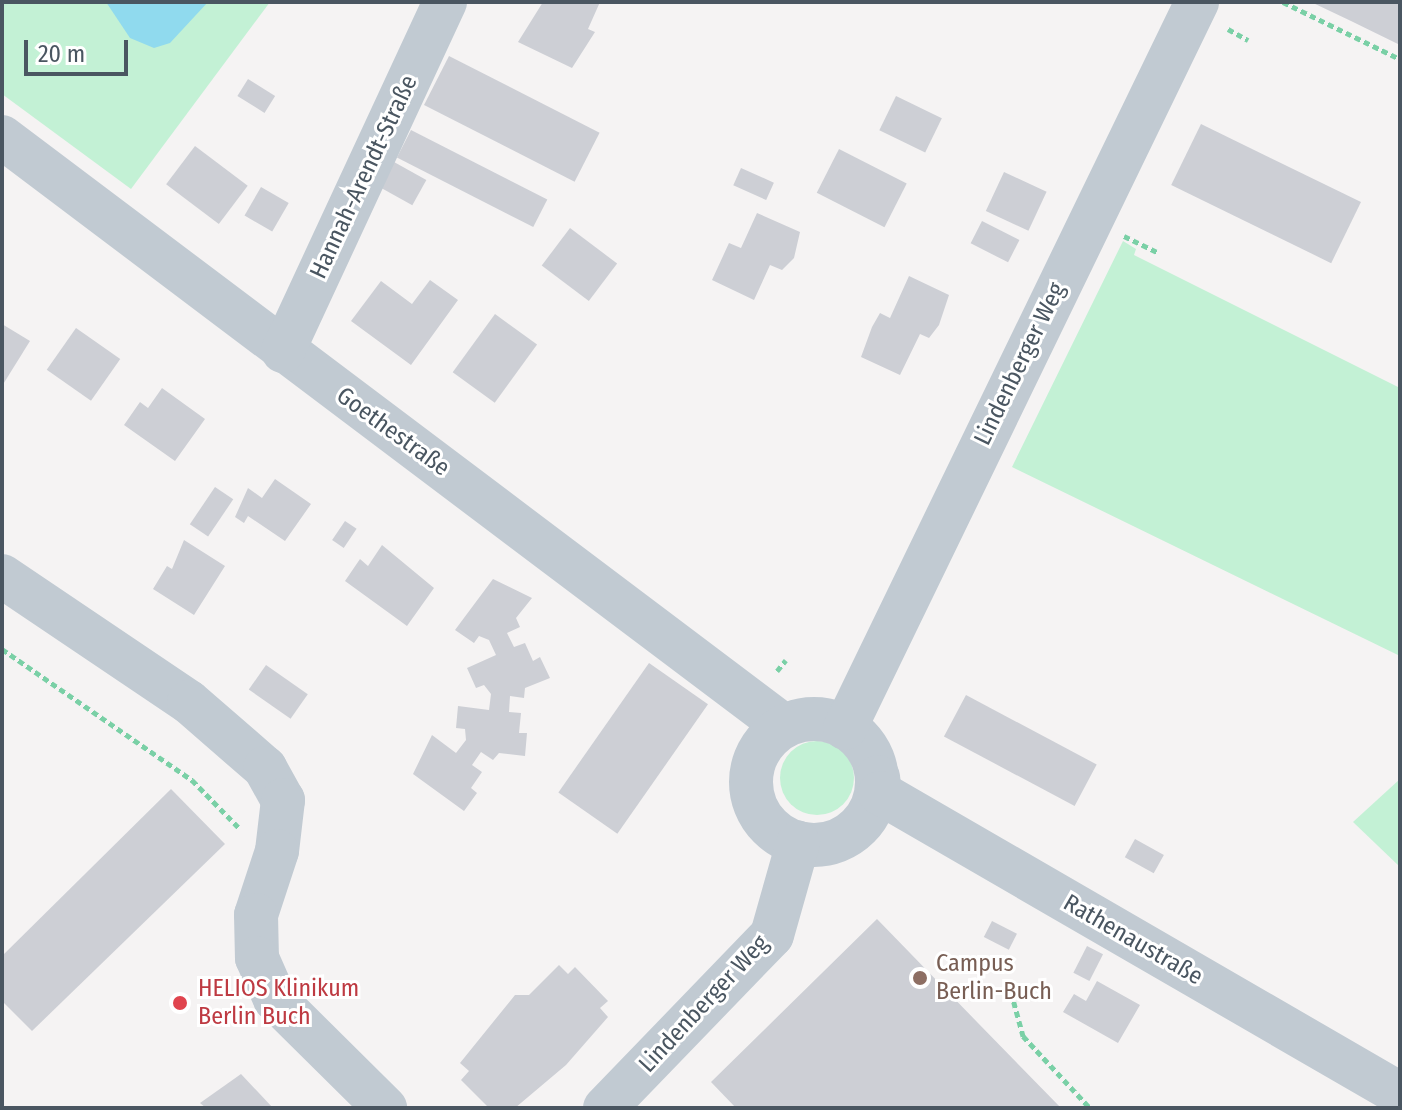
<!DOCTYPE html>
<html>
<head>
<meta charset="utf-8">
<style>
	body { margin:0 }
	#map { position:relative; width:1402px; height:1110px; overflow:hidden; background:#f5f3f3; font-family:"Fira Sans Condensed",sans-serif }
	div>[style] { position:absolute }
	.green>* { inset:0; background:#c3f1d5 }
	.round { border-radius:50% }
	.water>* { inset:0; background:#90daee }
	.building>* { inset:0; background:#cdcfd5; transform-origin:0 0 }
	.path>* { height:5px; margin-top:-2.5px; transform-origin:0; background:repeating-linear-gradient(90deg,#7ad0a6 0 6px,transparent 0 10px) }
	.minor>* { height:44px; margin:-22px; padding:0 22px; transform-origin:22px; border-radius:22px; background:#c1cad2 }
	.minor>.ring { margin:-22px; padding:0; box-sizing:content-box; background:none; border:44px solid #c1cad2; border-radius:50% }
	.dots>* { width:22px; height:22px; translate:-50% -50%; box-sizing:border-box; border:4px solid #fff; border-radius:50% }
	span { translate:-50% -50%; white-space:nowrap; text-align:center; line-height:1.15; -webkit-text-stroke:6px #fff; paint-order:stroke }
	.street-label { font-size:24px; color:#4a5661 }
	.education-label { font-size:24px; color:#785e54 }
	.left { translate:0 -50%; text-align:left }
	.health-label { font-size:24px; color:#be3a42 }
	.frame { position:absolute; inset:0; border:4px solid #4a5661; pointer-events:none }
	.scale { position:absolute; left:24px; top:40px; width:104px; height:36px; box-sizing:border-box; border:4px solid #4a5661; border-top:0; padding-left:10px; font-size:24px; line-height:28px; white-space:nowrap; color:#4a5661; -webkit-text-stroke:6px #fff; paint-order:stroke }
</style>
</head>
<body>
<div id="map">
	<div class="green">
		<div style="clip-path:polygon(2px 2px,270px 2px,131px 189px,2px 94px)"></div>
		<div style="clip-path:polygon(1123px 241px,1136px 249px,1134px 255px,1400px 388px,1400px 656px,1012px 467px)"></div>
		<div class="round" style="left:780px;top:741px;width:74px;height:74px"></div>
		<div style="clip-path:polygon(1400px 779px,1400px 867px,1353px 822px)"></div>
	</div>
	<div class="water">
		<div style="clip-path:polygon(106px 2px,208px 2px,170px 43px,154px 48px,130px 38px)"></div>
	</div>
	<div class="building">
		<div style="clip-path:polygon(543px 2px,600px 2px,588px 29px,595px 32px,572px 68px,518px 42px)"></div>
		<div style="clip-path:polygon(1311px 2px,1400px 2px,1400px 45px,1351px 21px)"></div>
		<div style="left:449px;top:56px;width:169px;height:55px;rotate:27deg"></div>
		<div style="left:248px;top:79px;width:32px;height:20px;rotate:32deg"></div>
		<div style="left:896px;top:96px;width:51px;height:38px;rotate:26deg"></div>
		<div style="left:1201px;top:124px;width:178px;height:68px;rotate:26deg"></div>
		<div style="left:411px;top:130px;width:153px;height:31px;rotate:27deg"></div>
		<div style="left:195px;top:146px;width:66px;height:48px;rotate:37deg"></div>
		<div style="left:839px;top:149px;width:76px;height:49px;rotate:27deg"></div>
		<div style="left:394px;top:162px;width:37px;height:29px;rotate:29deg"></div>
		<div style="left:741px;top:168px;width:36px;height:19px;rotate:24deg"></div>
		<div style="left:1004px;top:172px;width:47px;height:43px;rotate:25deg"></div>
		<div style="left:261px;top:187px;width:32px;height:33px;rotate:30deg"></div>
		<div style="clip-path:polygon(757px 213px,800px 232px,794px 258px,782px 270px,770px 265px,754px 300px,712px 280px,729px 243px,741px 248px)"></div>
		<div style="left:982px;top:221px;width:42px;height:25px;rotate:27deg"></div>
		<div style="left:570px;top:228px;width:59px;height:47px;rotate:37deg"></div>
		<div style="clip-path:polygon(909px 276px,949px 295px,939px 325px,929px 338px,920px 334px,900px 375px,861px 357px,872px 327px,880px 313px,890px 318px)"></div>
		<div style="clip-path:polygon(430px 280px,458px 300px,411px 365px,351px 321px,381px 281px,412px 304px)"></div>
		<div style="left:495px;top:314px;width:52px;height:72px;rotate:36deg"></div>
		<div style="clip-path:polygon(2px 324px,30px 341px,2px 386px)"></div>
		<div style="left:76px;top:328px;width:54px;height:51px;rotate:35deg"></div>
		<div style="clip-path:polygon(162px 388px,205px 419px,175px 461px,124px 425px,140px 402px,148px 408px)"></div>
		<div style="clip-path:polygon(275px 479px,311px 504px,285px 541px,248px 516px,244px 523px,235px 517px,248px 488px,262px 498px)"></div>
		<div style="left:215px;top:487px;width:22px;height:45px;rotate:34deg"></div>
		<div style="left:345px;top:521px;width:14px;height:23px;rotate:34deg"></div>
		<div style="clip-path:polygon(184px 540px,225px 566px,194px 615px,153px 589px,167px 566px,172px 569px)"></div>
		<div style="clip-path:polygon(382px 545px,434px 588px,407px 626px,345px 581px,360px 559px,368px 566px)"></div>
		<div style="clip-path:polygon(493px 579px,532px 598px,516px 618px,520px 627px,507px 633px,514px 647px,525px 643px,533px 661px,540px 657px,550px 678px,525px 688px,524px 698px,510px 696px,509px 712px,521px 713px,519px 733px,527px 733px,525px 756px,499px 753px,493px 760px,481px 752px,472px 765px,482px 772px,471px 788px,477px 793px,464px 811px,413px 774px,432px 735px,456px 753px,466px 740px,465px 729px,456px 728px,458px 706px,489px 710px,491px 694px,484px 685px,476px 688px,467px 668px,496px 655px,489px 640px,479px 636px,474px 643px,455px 630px)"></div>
		<div style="left:649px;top:663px;width:72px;height:158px;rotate:35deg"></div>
		<div style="left:266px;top:665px;width:51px;height:30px;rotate:35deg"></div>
		<div style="left:966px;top:695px;width:148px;height:47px;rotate:28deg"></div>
		<div style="clip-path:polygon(171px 789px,225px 844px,32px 1031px,2px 1001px,2px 956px)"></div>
		<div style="left:1135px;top:839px;width:33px;height:21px;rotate:29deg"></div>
		<div style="clip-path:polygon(877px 919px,978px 1023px,1061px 1108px,736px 1108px,711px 1082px)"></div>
		<div style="left:992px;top:921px;width:28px;height:18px;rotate:27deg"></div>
		<div style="left:1087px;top:946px;width:18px;height:30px;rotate:27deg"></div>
		<div style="clip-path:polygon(559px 965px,568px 974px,575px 967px,608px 1001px,600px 1008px,608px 1017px,566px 1065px,515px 1108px,489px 1108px,461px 1080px,469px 1071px,460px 1063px,515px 995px,529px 995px)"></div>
		<div style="clip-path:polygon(1097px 981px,1140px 1005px,1118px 1043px,1063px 1012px,1074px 994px,1086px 1001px)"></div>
		<div style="clip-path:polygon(241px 1074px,273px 1108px,206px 1108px,200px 1103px)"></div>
	</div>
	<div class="path">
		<div style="left:1283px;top:2px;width:130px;rotate:26deg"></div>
		<div style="left:1228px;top:29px;width:23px;rotate:29deg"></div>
		<div style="left:1124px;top:236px;width:39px;rotate:26deg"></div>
		<div style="left:2px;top:649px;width:231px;rotate:34.6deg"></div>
		<div style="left:192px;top:780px;width:67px;rotate:45.6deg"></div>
		<div style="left:777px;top:671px;width:14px;rotate:-51deg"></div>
		<div style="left:1011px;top:992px;width:46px;rotate:74.7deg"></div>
		<div style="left:1023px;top:1036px;width:98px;rotate:47.1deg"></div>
	</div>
	<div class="minor">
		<div style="left:2px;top:137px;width:979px;rotate:36.99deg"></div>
		<div style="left:283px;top:351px;width:385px;rotate:-65.1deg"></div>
		<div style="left:2px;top:576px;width:225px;rotate:34deg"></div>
		<div style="left:189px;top:702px;width:101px;rotate:41deg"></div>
		<div style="left:265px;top:768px;width:37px;rotate:61deg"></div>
		<div style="left:283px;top:800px;width:51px;rotate:96.7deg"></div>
		<div style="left:277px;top:851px;width:67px;rotate:108.2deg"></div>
		<div style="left:256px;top:915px;width:43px;rotate:88.7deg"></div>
		<div style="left:257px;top:958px;width:45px;rotate:66.3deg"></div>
		<div style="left:275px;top:999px;width:155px;rotate:44.7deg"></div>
		<div class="ring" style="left:751px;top:719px;width:82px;height:82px"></div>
		<div style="left:845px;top:728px;width:807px;rotate:-64.13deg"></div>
		<div style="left:878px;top:777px;width:16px;rotate:83deg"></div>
		<div style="left:880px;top:793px;width:601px;rotate:30.06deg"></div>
		<div style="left:605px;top:1108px;width:240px;rotate:-46deg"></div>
		<div style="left:772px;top:935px;width:96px;rotate:-74.2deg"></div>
	</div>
	<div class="dots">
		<div style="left:920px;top:978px;background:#8d6e63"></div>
		<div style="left:180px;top:1003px;background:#e0444e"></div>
	</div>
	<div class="street-label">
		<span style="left:364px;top:177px;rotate:-65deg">Hannah-Arendt-Straße</span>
		<span style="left:1020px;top:364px;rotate:-64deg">Lindenberger Weg</span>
		<span style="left:393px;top:432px;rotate:36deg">Goethestraße</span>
		<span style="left:1133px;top:940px;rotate:30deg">Rathenaustraße</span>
		<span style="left:704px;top:1004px;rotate:-47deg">Lindenberger Weg</span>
	</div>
	<div class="education-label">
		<span class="left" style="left:936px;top:978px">Campus<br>Berlin-Buch</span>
	</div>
	<div class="health-label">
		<span class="left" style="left:198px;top:1003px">HELIOS Klinikum<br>Berlin Buch</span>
	</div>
	<div class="frame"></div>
	<div class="scale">20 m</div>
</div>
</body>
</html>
